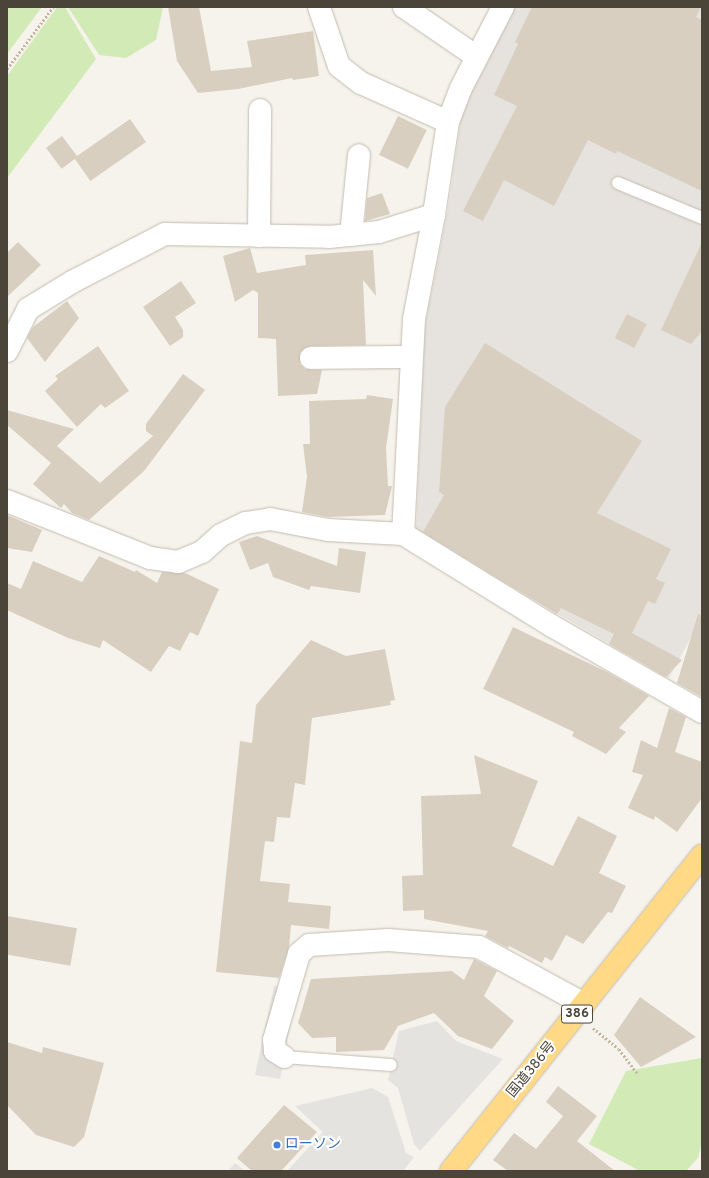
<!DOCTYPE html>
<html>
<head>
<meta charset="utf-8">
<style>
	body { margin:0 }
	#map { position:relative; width:709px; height:1178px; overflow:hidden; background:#f6f3ec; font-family:Overpass,"Noto Sans JP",sans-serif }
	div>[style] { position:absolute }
	.industrial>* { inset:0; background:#e6e2dd }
	.green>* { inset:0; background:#d2eab5 }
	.parking>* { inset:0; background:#e5e3e0 }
	.building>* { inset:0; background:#d8cfc1; transform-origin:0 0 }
	.path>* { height:2.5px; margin-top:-1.25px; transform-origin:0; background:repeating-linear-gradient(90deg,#c4b79f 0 2px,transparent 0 4px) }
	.roads { filter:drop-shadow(0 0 1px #c2bbae) drop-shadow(0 0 1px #c2bbae) }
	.service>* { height:12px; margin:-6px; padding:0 6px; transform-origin:6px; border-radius:6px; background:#fff }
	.minor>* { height:22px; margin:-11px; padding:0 11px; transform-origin:11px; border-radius:11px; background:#fff }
	.trunk>* { height:22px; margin:-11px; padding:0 11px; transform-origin:11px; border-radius:11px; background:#ffd985 }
	.dots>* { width:11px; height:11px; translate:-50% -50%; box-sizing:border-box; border:2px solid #fff; border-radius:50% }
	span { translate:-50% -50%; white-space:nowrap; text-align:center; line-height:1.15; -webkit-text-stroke:4px #fff; paint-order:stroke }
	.shield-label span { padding:1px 3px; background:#fff; border:1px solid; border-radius:3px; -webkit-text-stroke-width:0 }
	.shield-label { font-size:13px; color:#4b4439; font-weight:700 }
	.street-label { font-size:14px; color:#4b4439 }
	.shop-label { font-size:14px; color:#366cbe }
	.left { translate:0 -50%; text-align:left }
	.frame { position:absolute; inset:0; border:8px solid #4b4439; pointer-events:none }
</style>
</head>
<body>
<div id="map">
	<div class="industrial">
		<div style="clip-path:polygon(515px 7px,702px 7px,702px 617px,669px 678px,416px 532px,425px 325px,448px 209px,462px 112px)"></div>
	</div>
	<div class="green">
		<div style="clip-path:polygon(7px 7px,42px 7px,7px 54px)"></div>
		<div style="clip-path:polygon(57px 7px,65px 7px,96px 59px,7px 178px,7px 76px)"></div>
		<div style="clip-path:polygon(68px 7px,163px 7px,156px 40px,126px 58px,99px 55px)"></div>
		<div style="clip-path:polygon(702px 1058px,702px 1142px,698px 1158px,686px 1171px,640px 1171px,589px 1144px,626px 1071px)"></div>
	</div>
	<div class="parking">
		<div style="clip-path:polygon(274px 986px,286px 988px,292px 1016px,280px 1079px,255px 1075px)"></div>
		<div style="clip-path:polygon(437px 1021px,456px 1041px,503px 1059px,420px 1151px,414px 1144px,398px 1088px,388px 1080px,399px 1031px)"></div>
		<div style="clip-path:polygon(372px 1088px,388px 1097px,406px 1153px,414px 1157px,403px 1171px,287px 1171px,323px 1132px,295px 1106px)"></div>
		<div style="clip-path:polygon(235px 1163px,245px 1171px,228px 1171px)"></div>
	</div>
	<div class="building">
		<div style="clip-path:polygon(168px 7px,199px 7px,211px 71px,252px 67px,247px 41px,313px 31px,319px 76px,293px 80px,292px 78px,238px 89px,198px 93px,177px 61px)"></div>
		<div style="clip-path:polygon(532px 7px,701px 7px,696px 17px,702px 20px,702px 191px,617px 151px,616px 154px,588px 140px,554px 206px,504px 180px,483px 221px,463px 211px,517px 106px,494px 95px,518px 44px,515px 42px)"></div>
		<div style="left:398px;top:116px;width:32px;height:43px;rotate:26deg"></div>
		<div style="left:130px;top:119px;width:28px;height:68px;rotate:55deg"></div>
		<div style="left:62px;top:136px;width:26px;height:20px;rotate:53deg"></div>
		<div style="clip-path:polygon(382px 193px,390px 214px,365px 221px,367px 198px)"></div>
		<div style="clip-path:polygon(18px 242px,41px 265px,7px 297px,7px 253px)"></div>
		<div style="clip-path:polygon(702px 242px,702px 331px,691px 344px,661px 330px)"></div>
		<div style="clip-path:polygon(250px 248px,257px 273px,306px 265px,305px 255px,373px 250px,376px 296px,363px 280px,366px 345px,311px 346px,300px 352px,300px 364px,305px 369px,322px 370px,317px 394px,278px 396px,276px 339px,258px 338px,258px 293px,253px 290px,235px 302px,223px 256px)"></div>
		<div style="clip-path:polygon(181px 281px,196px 303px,175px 317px,183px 330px,183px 337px,170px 346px,143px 307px)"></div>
		<div style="clip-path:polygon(67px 301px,79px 318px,45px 362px,27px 338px,33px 327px)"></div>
		<div style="left:627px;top:314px;width:22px;height:27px;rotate:27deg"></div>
		<div style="clip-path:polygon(485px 343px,642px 441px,597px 513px,671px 549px,656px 579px,665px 583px,655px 604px,648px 601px,632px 633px,682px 660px,666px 677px,609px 644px,614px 634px,561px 608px,557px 614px,423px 532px,444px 495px,439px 492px,445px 407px)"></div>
		<div style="clip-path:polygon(98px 346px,129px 391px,105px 408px,101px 404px,77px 427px,45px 391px,58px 379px,55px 376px)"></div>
		<div style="clip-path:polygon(183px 374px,205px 390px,144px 471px,89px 520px,72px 513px,64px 504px,61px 508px,33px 484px,51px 463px,7px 425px,7px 410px,74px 429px,57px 446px,100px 483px,153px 436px,146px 431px,146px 424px)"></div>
		<div style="clip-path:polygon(367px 395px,393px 399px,386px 448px,388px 486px,392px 486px,385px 515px,327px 517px,302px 512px,307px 477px,303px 444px,310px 444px,309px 401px,366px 399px)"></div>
		<div style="clip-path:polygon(7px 515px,42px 530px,32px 552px,7px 548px)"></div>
		<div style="clip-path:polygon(257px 536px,337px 566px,339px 548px,366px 552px,360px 593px,311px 586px,309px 590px,273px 577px,268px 563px,250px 570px,239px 542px)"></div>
		<div style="clip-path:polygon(99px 556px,135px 572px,136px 570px,157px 583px,162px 572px,185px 573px,219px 589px,198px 636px,190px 632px,180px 651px,169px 646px,151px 672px,103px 640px,100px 648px,68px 638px,7px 610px,7px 583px,21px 589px,33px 561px,82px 582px)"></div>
		<div style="clip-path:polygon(698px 614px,702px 615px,702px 697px,677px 683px)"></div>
		<div style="clip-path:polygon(513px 627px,607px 672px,649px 696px,619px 728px,626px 732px,606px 754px,572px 736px,574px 732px,483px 689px)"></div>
		<div style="clip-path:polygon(311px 640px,346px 656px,385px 649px,395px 700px,390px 701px,391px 705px,312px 718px,305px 785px,295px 783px,290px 818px,277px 817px,274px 842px,265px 841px,260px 881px,290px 884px,288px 902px,331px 906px,329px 929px,291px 925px,289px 947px,279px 978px,216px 972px,240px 741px,252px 743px,256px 705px)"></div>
		<div style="clip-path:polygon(669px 708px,686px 717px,675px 752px,702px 762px,702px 798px,677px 832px,655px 816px,654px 820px,628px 808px,643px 775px,632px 772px,641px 740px,657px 748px)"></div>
		<div style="clip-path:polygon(474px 755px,538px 781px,512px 846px,553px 866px,578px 816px,617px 836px,599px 873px,626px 886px,612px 913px,608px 912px,583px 944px,566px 935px,552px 961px,545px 957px,542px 963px,509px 946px,508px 948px,485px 936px,488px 931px,424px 919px,424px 910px,403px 911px,402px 876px,423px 875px,421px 796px,481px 794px)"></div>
		<div style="left:7px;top:916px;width:71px;height:38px;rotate:10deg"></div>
		<div style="clip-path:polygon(474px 959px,497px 971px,484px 996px,514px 1021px,492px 1049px,458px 1036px,434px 1013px,398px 1026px,384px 1050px,336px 1052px,336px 1037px,312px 1038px,298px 1023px,311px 979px,452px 971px,464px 980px)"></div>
		<div style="clip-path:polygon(640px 997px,696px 1037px,641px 1067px,614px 1035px)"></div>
		<div style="clip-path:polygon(7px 1042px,42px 1053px,43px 1047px,104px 1063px,84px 1137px,74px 1147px,36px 1135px,7px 1105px)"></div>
		<div style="clip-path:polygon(558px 1086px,597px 1116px,577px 1141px,615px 1171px,508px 1171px,493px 1160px,514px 1133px,536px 1149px,563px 1116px,546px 1102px)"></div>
		<div style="clip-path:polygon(284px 1105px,317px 1132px,281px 1171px,252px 1171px,237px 1158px)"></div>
	</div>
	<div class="path">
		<div style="left:7px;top:69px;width:77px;rotate:-53.4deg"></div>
		<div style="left:593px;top:1028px;width:33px;rotate:39deg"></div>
		<div style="left:619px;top:1049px;width:30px;rotate:53deg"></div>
	</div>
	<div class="roads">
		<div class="service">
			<div style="left:618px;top:183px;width:91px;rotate:22.6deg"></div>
			<div style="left:284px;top:1057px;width:107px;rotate:4.3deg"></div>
		</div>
		<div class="minor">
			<div style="left:319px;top:7px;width:62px;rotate:71.3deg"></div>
			<div style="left:339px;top:66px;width:28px;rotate:38deg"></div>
			<div style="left:361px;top:83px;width:95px;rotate:24.1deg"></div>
			<div style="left:404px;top:7px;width:88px;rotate:34.4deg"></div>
			<div style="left:503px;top:7px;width:91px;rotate:117.4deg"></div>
			<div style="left:461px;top:88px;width:36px;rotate:111deg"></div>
			<div style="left:448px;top:122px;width:94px;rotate:98.6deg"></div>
			<div style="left:434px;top:215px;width:106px;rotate:100.9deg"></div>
			<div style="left:414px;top:319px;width:215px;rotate:92.9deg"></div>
			<div style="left:403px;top:534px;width:175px;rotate:31.7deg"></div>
			<div style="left:552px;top:626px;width:173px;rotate:29.8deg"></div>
			<div style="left:351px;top:235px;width:80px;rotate:-84.3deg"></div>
			<div style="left:259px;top:236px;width:126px;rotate:-89.5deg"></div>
			<div style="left:7px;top:351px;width:47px;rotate:-63.4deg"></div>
			<div style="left:28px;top:309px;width:52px;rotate:-31.5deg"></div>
			<div style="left:72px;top:282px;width:105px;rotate:-27.3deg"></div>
			<div style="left:165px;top:234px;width:164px;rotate:1deg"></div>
			<div style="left:329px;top:237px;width:50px;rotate:-5.7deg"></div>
			<div style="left:379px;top:232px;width:58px;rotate:-17.2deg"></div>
			<div style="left:311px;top:358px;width:101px;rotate:-0.6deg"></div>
			<div style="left:7px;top:501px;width:154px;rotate:21.7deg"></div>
			<div style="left:150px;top:558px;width:28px;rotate:8deg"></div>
			<div style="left:178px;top:562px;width:26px;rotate:-23deg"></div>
			<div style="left:202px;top:552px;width:25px;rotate:-42deg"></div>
			<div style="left:221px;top:535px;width:28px;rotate:-26deg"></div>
			<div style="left:246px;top:523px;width:24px;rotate:-9deg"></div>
			<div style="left:270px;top:519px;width:59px;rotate:10.7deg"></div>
			<div style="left:328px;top:530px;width:75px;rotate:3.1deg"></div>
			<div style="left:284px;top:1057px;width:11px;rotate:-146deg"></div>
			<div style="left:275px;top:1051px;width:11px;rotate:-95deg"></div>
			<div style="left:274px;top:1040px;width:90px;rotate:-73.8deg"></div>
			<div style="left:299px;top:954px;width:13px;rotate:-42deg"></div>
			<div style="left:309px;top:945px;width:79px;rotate:-3.6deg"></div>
			<div style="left:388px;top:940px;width:91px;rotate:4.4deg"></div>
			<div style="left:479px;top:947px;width:119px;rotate:28.5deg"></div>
		</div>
		<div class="trunk">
			<div style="left:451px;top:1171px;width:403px;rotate:-51.5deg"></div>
		</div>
	</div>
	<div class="dots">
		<div style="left:277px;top:1145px;background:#3f7fe0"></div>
	</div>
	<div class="shield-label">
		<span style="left:577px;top:1014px">386</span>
	</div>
	<div class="street-label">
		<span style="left:532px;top:1070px;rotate:-51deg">国道386号</span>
	</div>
	<div class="shop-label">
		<span class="left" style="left:285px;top:1145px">ローソン</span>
	</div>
	<div class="frame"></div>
</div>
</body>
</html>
